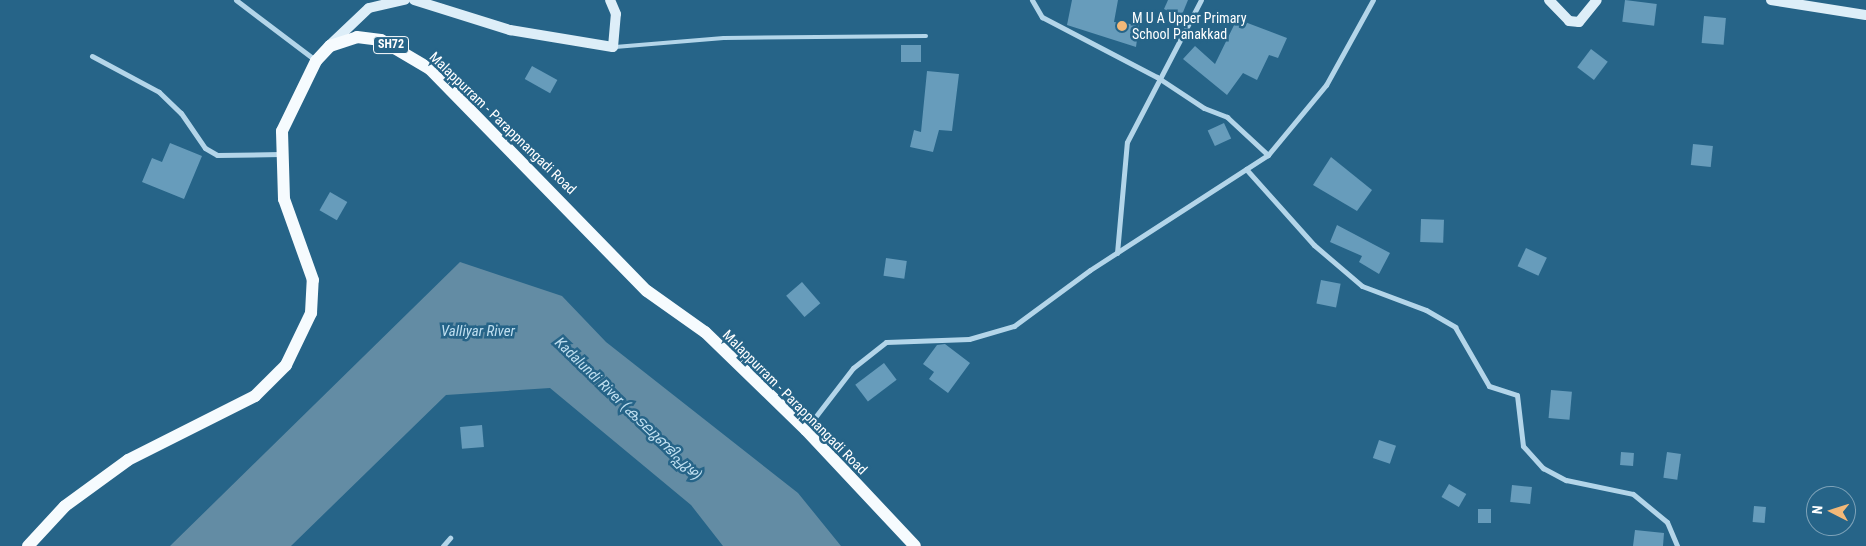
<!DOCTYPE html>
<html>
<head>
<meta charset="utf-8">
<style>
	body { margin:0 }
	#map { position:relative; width:1866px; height:546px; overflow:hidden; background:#266488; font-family:"Roboto Condensed","Noto Sans Malayalam",sans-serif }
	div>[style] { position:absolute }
	.water>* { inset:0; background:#638ca4 }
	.building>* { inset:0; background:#679cbb; transform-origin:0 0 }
	.lane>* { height:4px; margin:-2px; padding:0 2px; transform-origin:2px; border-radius:2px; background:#b3d5e9 }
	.street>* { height:5px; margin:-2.5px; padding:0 2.5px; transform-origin:2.5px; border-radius:2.5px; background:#b3d5e9 }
	.secondary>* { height:10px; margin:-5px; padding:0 5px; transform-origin:5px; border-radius:5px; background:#ddeef8 }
	.primary>* { height:12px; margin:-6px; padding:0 6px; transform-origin:6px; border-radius:6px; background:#f6fbfe }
	.dots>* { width:14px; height:14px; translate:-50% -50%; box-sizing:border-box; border:2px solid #266488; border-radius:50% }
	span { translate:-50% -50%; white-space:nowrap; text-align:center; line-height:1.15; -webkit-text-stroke:5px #266488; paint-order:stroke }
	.shield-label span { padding:1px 4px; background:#266488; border:1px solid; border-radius:4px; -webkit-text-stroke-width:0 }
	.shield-label { font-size:12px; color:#fff; font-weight:700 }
	.poi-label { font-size:14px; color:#fff }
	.left { translate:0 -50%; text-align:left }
	.street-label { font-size:14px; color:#fff }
	.water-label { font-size:15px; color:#bfdff0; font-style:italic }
	.north { position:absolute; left:1806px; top:486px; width:50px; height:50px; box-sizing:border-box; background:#266488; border:1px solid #7da2b8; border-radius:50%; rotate:275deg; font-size:14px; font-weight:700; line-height:20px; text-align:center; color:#fff }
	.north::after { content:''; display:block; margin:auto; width:18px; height:22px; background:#f2b878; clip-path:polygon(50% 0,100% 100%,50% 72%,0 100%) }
</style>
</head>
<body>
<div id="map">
	<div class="water">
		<div style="clip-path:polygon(460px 262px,562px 296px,606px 342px,798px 493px,841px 546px,723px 546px,691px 505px,550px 388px,446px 395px,291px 546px,170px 546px)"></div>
	</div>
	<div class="building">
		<div style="clip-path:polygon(1072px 0,1118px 0,1114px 22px,1139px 25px,1136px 47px,1067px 25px)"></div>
		<div style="clip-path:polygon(1168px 0,1188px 0,1181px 17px,1164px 9px)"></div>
		<div style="left:1625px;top:0;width:32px;height:22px;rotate:7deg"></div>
		<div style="left:1704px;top:16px;width:22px;height:27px;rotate:5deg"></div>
		<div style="clip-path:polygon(1237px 19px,1287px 38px,1278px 58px,1269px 55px,1257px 80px,1243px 73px,1227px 95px,1183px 59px,1195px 46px,1215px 64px)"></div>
		<div style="left:901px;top:45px;width:20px;height:17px"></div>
		<div style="left:1591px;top:49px;width:21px;height:23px;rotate:37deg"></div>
		<div style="left:532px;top:66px;width:29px;height:15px;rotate:29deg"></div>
		<div style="clip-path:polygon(927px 71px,959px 74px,952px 131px,939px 130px,933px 152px,910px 147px,914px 130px,921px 132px)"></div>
		<div style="left:1224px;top:123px;width:17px;height:18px;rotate:65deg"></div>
		<div style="clip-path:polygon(170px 143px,202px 156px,184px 199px,142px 182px,152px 158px,162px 162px)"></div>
		<div style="left:1693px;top:144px;width:20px;height:21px;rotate:6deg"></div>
		<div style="clip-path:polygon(1331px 157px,1372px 190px,1357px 211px,1313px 185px)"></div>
		<div style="left:330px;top:192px;width:20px;height:21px;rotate:30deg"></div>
		<div style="left:1421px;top:219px;width:23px;height:23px;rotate:2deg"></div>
		<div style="clip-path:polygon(1337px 225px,1390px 253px,1379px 274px,1359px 262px,1362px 256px,1330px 242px)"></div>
		<div style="left:1526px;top:248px;width:23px;height:20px;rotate:25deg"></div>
		<div style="left:886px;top:258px;width:21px;height:18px;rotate:8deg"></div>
		<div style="left:1321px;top:280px;width:20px;height:24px;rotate:11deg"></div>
		<div style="left:802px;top:282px;width:28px;height:21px;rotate:49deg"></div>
		<div style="clip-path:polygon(945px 344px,970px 363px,948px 393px,929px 379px,934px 372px,923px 364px,937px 345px)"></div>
		<div style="left:884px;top:363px;width:21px;height:36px;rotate:53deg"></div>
		<div style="left:1551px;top:390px;width:21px;height:28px;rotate:5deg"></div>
		<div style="left:482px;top:425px;width:22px;height:22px;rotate:85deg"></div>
		<div style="left:1379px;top:440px;width:18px;height:19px;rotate:19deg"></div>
		<div style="left:1621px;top:452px;width:13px;height:13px;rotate:4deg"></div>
		<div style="left:1667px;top:452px;width:14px;height:26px;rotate:8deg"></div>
		<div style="left:1449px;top:484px;width:20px;height:15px;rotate:30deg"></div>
		<div style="left:1512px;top:485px;width:20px;height:17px;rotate:6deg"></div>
		<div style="left:1754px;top:506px;width:12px;height:16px;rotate:5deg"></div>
		<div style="left:1491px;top:509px;width:14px;height:13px;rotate:90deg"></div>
		<div style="clip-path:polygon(1635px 530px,1664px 533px,1663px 546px,1633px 546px)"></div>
	</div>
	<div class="lane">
		<div style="left:615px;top:47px;width:109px;rotate:-4.7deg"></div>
		<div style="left:724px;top:38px;width:202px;rotate:-0.6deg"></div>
	</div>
	<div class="street">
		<div style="left:236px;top:0;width:99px;rotate:37.2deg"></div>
		<div style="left:1032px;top:0;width:20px;rotate:60deg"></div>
		<div style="left:1042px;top:17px;width:130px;rotate:27.6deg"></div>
		<div style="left:1157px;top:77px;width:56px;rotate:33.4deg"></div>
		<div style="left:1204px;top:108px;width:25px;rotate:21deg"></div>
		<div style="left:1227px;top:117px;width:56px;rotate:42.8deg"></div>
		<div style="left:92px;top:56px;width:76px;rotate:28.2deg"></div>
		<div style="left:159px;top:92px;width:30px;rotate:44deg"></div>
		<div style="left:181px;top:113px;width:42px;rotate:55.6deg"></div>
		<div style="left:205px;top:148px;width:14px;rotate:30deg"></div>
		<div style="left:217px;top:155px;width:64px;rotate:-0.9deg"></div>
		<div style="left:1246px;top:169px;width:102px;rotate:48.2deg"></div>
		<div style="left:1314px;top:245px;width:63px;rotate:40.5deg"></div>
		<div style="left:1362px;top:286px;width:68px;rotate:20.6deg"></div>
		<div style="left:1426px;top:310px;width:34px;rotate:30deg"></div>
		<div style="left:1455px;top:327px;width:68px;rotate:60deg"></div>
		<div style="left:1489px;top:386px;width:29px;rotate:18deg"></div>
		<div style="left:1517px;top:395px;width:51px;rotate:83.3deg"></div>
		<div style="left:1523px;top:446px;width:30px;rotate:48deg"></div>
		<div style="left:1543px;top:468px;width:26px;rotate:28deg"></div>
		<div style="left:1566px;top:480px;width:68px;rotate:11.8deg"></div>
		<div style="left:1633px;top:494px;width:44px;rotate:39.5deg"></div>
		<div style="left:1667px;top:522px;width:26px;rotate:67deg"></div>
		<div style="left:1117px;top:253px;width:111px;rotate:-84.9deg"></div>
		<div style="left:1127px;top:142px;width:160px;rotate:-62.5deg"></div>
		<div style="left:806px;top:429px;width:77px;rotate:-52.4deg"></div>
		<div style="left:853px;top:368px;width:42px;rotate:-38.2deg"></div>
		<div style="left:886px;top:342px;width:83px;rotate:-2.1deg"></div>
		<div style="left:969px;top:339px;width:47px;rotate:-16.1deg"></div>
		<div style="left:1014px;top:326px;width:94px;rotate:-36.4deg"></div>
		<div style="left:1090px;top:270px;width:212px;rotate:-32.9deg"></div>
		<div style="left:1268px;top:155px;width:91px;rotate:-50.4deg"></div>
		<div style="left:1326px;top:85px;width:97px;rotate:-61.1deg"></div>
		<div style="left:443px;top:546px;width:11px;rotate:-49deg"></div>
	</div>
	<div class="secondary">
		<div style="left:414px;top:0;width:101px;rotate:17.4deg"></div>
		<div style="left:510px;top:30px;width:104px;rotate:9.4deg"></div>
		<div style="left:613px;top:47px;width:33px;rotate:-85deg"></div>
		<div style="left:616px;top:14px;width:15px;rotate:-113deg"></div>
		<div style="left:1549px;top:0;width:29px;rotate:46deg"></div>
		<div style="left:1569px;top:21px;width:10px;rotate:6deg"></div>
		<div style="left:1579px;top:22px;width:28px;rotate:-51deg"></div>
		<div style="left:1771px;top:0;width:96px;rotate:9deg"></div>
		<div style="left:331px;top:44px;width:52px;rotate:-43.5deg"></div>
		<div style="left:369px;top:8px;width:37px;rotate:-13deg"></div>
	</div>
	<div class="primary">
		<div style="left:28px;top:546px;width:54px;rotate:-47.2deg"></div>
		<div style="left:65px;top:506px;width:78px;rotate:-36.1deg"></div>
		<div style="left:128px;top:460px;width:142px;rotate:-26.7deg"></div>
		<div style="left:255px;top:396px;width:44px;rotate:-45deg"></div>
		<div style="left:286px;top:365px;width:58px;rotate:-64.3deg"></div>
		<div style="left:311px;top:313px;width:33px;rotate:-87deg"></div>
		<div style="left:313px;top:280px;width:86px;rotate:-109.7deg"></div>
		<div style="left:284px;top:199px;width:68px;rotate:-91.7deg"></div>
		<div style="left:282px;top:131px;width:78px;rotate:-64.1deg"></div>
		<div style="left:316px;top:61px;width:21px;rotate:-47deg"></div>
		<div style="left:330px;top:46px;width:28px;rotate:-18deg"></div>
		<div style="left:357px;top:37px;width:24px;rotate:7deg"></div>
		<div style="left:381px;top:40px;width:57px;rotate:30.6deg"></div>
		<div style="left:430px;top:69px;width:310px;rotate:45.7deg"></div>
		<div style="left:647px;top:291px;width:71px;rotate:35.3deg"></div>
		<div style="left:705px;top:332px;width:141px;rotate:44.1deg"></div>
		<div style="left:806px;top:430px;width:159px;rotate:46.8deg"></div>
	</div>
	<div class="dots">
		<div style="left:1122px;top:26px;background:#f2b878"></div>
	</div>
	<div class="shield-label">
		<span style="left:391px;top:45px">SH72</span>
	</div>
	<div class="poi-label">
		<span class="left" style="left:1132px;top:26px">M U A Upper Primary<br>School Panakkad</span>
	</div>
	<div class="street-label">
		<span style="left:503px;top:123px;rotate:44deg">Malappurram - Parappnangadi Road</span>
		<span style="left:795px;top:402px;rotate:45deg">Malappurram - Parappnangadi Road</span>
	</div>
	<div class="water-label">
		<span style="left:478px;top:332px">Valliyar River</span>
		<span style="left:628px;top:409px;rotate:44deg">Kadalundi River (കടലുണ്ടിപ്പുഴ)</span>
	</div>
	<div class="north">N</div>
</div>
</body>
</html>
